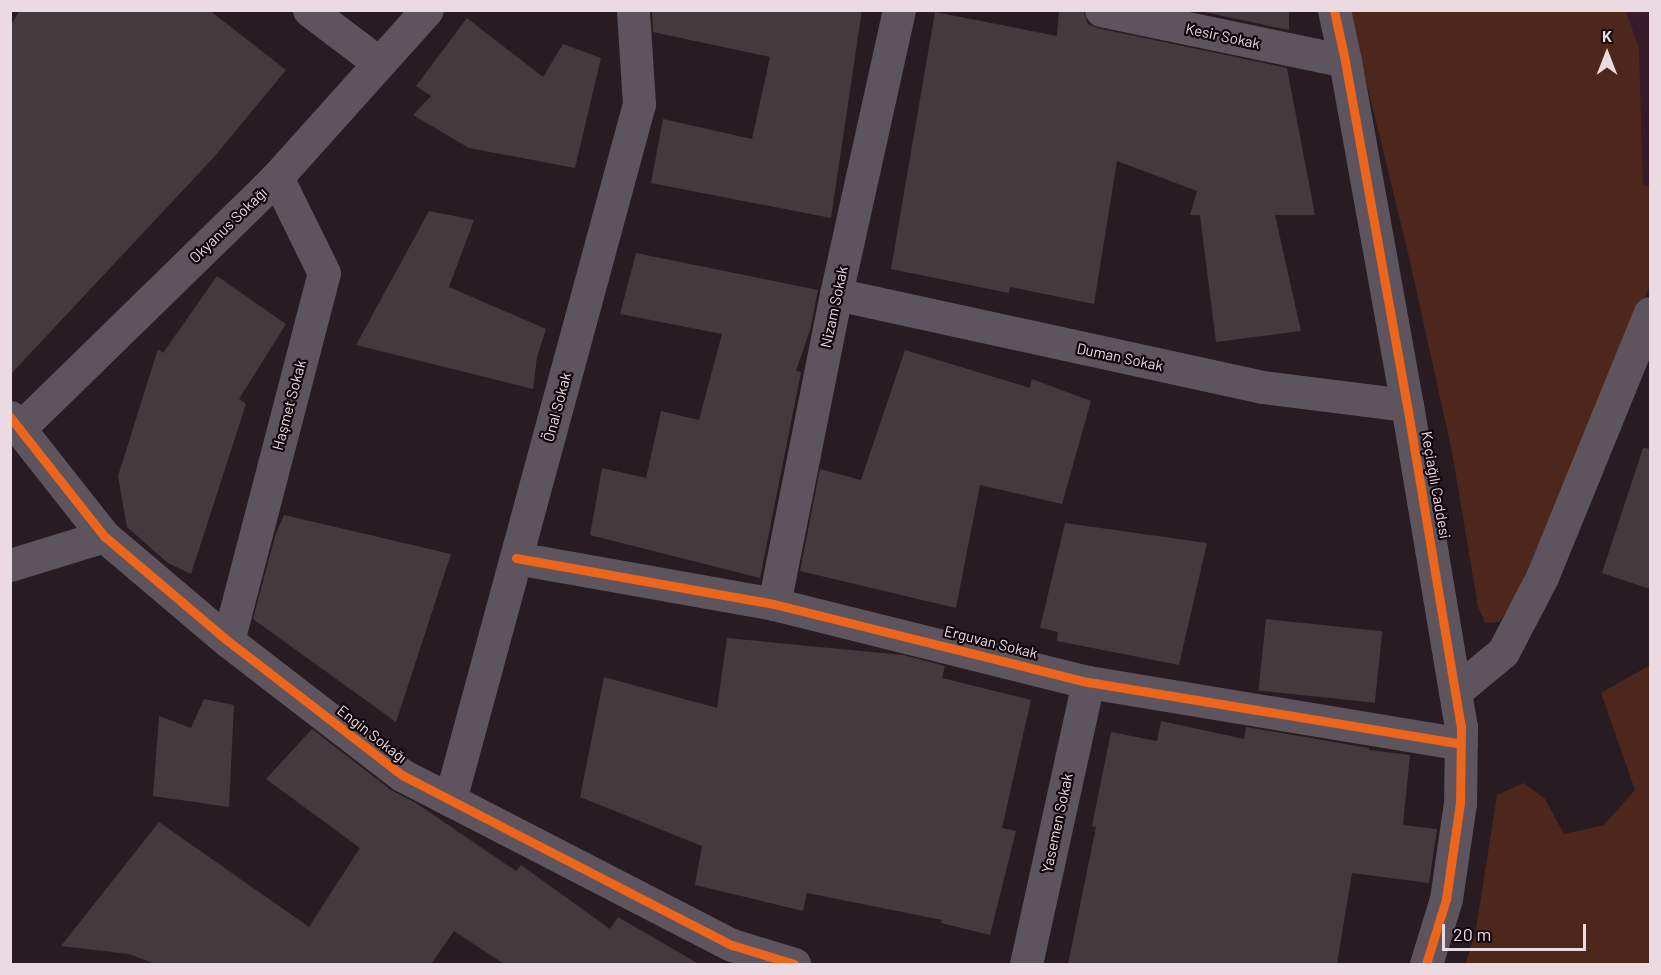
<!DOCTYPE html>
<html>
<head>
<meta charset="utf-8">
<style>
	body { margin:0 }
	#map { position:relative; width:1661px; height:975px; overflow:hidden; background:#281c22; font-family:Barlow,sans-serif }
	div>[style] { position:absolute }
	.built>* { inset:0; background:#371b2a }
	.green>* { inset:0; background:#4d261c }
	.building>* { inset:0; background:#44393c; transform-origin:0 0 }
	.minor>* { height:33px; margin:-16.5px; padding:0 16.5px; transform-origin:16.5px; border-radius:16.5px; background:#5e545d }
	.cycleway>* { height:9px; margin:-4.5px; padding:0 4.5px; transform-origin:4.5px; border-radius:4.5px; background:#eb651d }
	span { translate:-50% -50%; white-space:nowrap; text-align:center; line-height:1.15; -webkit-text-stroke:4.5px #10060b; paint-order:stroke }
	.street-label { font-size:15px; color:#ebdae2 }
	.frame { position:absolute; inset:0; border:12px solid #ebdae2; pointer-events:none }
	.north { position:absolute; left:1577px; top:24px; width:60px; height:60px; -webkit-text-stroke:4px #10060b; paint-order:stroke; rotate:0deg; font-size:16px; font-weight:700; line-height:24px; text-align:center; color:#ebdae2 }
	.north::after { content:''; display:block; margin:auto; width:21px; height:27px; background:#ebdae2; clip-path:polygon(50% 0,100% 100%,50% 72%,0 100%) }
	.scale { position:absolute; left:1442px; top:924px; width:144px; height:27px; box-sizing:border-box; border:3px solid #ebdae2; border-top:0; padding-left:8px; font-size:18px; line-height:21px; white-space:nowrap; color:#ebdae2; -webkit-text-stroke:4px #10060b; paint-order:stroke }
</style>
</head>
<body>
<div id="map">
	<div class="built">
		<div style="clip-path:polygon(1626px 11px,1650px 11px,1650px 186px,1643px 185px,1639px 48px)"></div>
	</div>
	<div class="green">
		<div style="clip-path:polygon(1349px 11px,1626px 11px,1639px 48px,1643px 185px,1650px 186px,1650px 286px,1516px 596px,1499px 622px,1485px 623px,1478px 607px,1452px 452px,1409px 257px)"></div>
		<div style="clip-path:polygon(1650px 665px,1650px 964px,1465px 964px,1475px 935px,1497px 795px,1524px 783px,1545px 799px,1564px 834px,1604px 825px,1635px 790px,1601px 693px)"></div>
	</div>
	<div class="building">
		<div style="clip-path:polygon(20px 10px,209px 10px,286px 70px,215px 156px,10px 375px,10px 26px)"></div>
		<div style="clip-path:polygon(652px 10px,862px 10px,831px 218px,651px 183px,663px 119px,752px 139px,770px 57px,653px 32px)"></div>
		<div style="clip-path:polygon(1059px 10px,1083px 10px,1088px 24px,1097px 28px,1287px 68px,1315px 215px,1275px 215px,1301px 331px,1216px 342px,1200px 215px,1190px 215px,1197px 191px,1117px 161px,1094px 304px,1010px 287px,1009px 293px,891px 269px,935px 12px,1057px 36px)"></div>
		<div style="clip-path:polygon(1195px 10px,1289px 10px,1289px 30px)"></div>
		<div style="clip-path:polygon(467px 18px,543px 77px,563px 44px,601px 58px,575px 168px,469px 148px,413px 115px,431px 96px,416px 86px)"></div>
		<div style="clip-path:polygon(429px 211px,474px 220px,449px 287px,546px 329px,537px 357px,533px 389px,356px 345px)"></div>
		<div style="clip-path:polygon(636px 253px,818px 290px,810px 330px,796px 371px,801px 372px,760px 578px,590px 535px,602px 468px,646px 478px,661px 411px,699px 420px,722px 334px,620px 314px)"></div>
		<div style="clip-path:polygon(217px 276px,286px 324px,239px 399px,246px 404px,191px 574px,168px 563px,127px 527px,118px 476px,158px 349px,163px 353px)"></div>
		<div style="clip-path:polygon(905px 350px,1030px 388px,1032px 379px,1091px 401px,1062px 504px,980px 485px,956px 608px,800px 571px,820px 469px,861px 480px)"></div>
		<div style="clip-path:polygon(1643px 448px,1650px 449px,1650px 589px,1602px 573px)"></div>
		<div style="clip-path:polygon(284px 515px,451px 554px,396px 722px,253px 619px,275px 536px)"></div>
		<div style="clip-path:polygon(1065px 523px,1207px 543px,1179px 665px,1057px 641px,1058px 632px,1040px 628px)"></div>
		<div style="left:1266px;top:619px;width:117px;height:72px;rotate:6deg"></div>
		<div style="clip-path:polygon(727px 638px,903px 655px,945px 666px,942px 678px,1031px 700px,1002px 828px,1016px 831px,990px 935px,941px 923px,942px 920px,807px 893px,803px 911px,695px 885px,702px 846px,580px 797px,604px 677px,717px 708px)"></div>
		<div style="clip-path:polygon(204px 699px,234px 705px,229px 807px,153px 796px,159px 716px,191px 728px)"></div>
		<div style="clip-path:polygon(1161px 721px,1244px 739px,1246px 727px,1369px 748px,1369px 750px,1410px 755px,1403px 825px,1437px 829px,1429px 883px,1352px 873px,1337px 964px,1068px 964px,1096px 827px,1092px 826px,1111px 732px,1157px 741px)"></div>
		<div style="clip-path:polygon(312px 729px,391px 790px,416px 803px,516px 871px,521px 865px,610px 929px,618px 917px,699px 964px,504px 964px,454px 931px,431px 964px,155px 964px,129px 954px,61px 946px,159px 822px,309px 927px,360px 848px,266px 779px)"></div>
	</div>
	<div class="minor">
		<div style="left:309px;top:10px;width:88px;rotate:37.1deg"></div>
		<div style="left:1101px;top:10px;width:249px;rotate:11.8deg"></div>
		<div style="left:1334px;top:10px;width:52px;rotate:77.8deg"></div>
		<div style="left:1345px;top:61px;width:350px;rotate:79.8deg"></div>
		<div style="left:1407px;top:405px;width:326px;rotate:80.5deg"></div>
		<div style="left:1461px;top:726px;width:77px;rotate:90.7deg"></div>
		<div style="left:1460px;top:803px;width:97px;rotate:98.3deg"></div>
		<div style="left:1446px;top:899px;width:68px;rotate:107.1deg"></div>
		<div style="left:836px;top:294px;width:436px;rotate:12.3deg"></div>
		<div style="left:1262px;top:387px;width:146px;rotate:7.1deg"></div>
		<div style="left:10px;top:417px;width:152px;rotate:51.7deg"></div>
		<div style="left:104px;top:536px;width:162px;rotate:40.3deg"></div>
		<div style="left:228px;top:641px;width:220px;rotate:37.6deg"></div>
		<div style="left:402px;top:775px;width:371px;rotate:27.3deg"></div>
		<div style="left:732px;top:945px;width:65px;rotate:17deg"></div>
		<div style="left:19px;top:429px;width:361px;rotate:-44.3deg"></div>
		<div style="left:277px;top:177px;width:224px;rotate:-48.1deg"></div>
		<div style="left:516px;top:558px;width:262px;rotate:10.1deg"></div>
		<div style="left:774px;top:604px;width:324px;rotate:14deg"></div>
		<div style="left:1088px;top:682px;width:378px;rotate:9.4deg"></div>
		<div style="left:10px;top:565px;width:98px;rotate:-17.1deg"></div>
		<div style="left:774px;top:604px;width:316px;rotate:-78.7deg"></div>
		<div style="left:836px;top:294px;width:291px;rotate:-77.5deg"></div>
		<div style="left:228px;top:641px;width:380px;rotate:-75.4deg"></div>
		<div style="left:324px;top:273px;width:107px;rotate:-116.1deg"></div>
		<div style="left:1456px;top:691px;width:61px;rotate:-39.7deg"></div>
		<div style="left:1503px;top:652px;width:85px;rotate:-62.5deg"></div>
		<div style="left:1542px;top:577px;width:285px;rotate:-67.8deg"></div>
		<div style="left:450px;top:800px;width:721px;rotate:-74.81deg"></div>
		<div style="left:639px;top:104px;width:94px;rotate:-93.7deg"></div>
		<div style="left:1026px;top:964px;width:289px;rotate:-77.6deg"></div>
	</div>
	<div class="cycleway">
		<div style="left:1334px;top:10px;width:52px;rotate:77.8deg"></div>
		<div style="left:1345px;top:61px;width:350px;rotate:79.8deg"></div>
		<div style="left:1407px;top:405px;width:326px;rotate:80.5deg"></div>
		<div style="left:1461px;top:726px;width:77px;rotate:90.7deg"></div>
		<div style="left:1460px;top:803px;width:97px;rotate:98.3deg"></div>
		<div style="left:1446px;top:899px;width:68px;rotate:107.1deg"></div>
		<div style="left:10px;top:417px;width:152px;rotate:51.7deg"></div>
		<div style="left:104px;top:536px;width:162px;rotate:40.3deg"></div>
		<div style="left:228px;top:641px;width:220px;rotate:37.6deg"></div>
		<div style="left:402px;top:775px;width:371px;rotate:27.3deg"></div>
		<div style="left:732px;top:945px;width:65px;rotate:17deg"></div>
		<div style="left:516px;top:558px;width:262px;rotate:10.1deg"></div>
		<div style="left:774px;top:604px;width:324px;rotate:14deg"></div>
		<div style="left:1088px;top:682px;width:378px;rotate:9.4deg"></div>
	</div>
	<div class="street-label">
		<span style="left:1223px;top:36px;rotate:12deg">Kesir Sokak</span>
		<span style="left:228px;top:225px;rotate:-44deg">Okyanus Sokağı</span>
		<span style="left:834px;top:307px;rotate:-78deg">Nizam Sokak</span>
		<span style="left:1120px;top:357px;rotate:12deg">Duman Sokak</span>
		<span style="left:289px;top:405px;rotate:-75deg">Haşmet Sokak</span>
		<span style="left:557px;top:407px;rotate:-75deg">Önal Sokak</span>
		<span style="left:1436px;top:485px;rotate:80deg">Keçiağılı Caddesi</span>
		<span style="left:991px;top:642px;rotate:14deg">Erguvan Sokak</span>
		<span style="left:372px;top:734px;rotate:38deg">Engin Sokağı</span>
		<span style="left:1057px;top:823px;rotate:-78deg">Yasemen Sokak</span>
	</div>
	<div class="frame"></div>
	<div class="north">K</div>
	<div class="scale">20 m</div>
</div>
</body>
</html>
